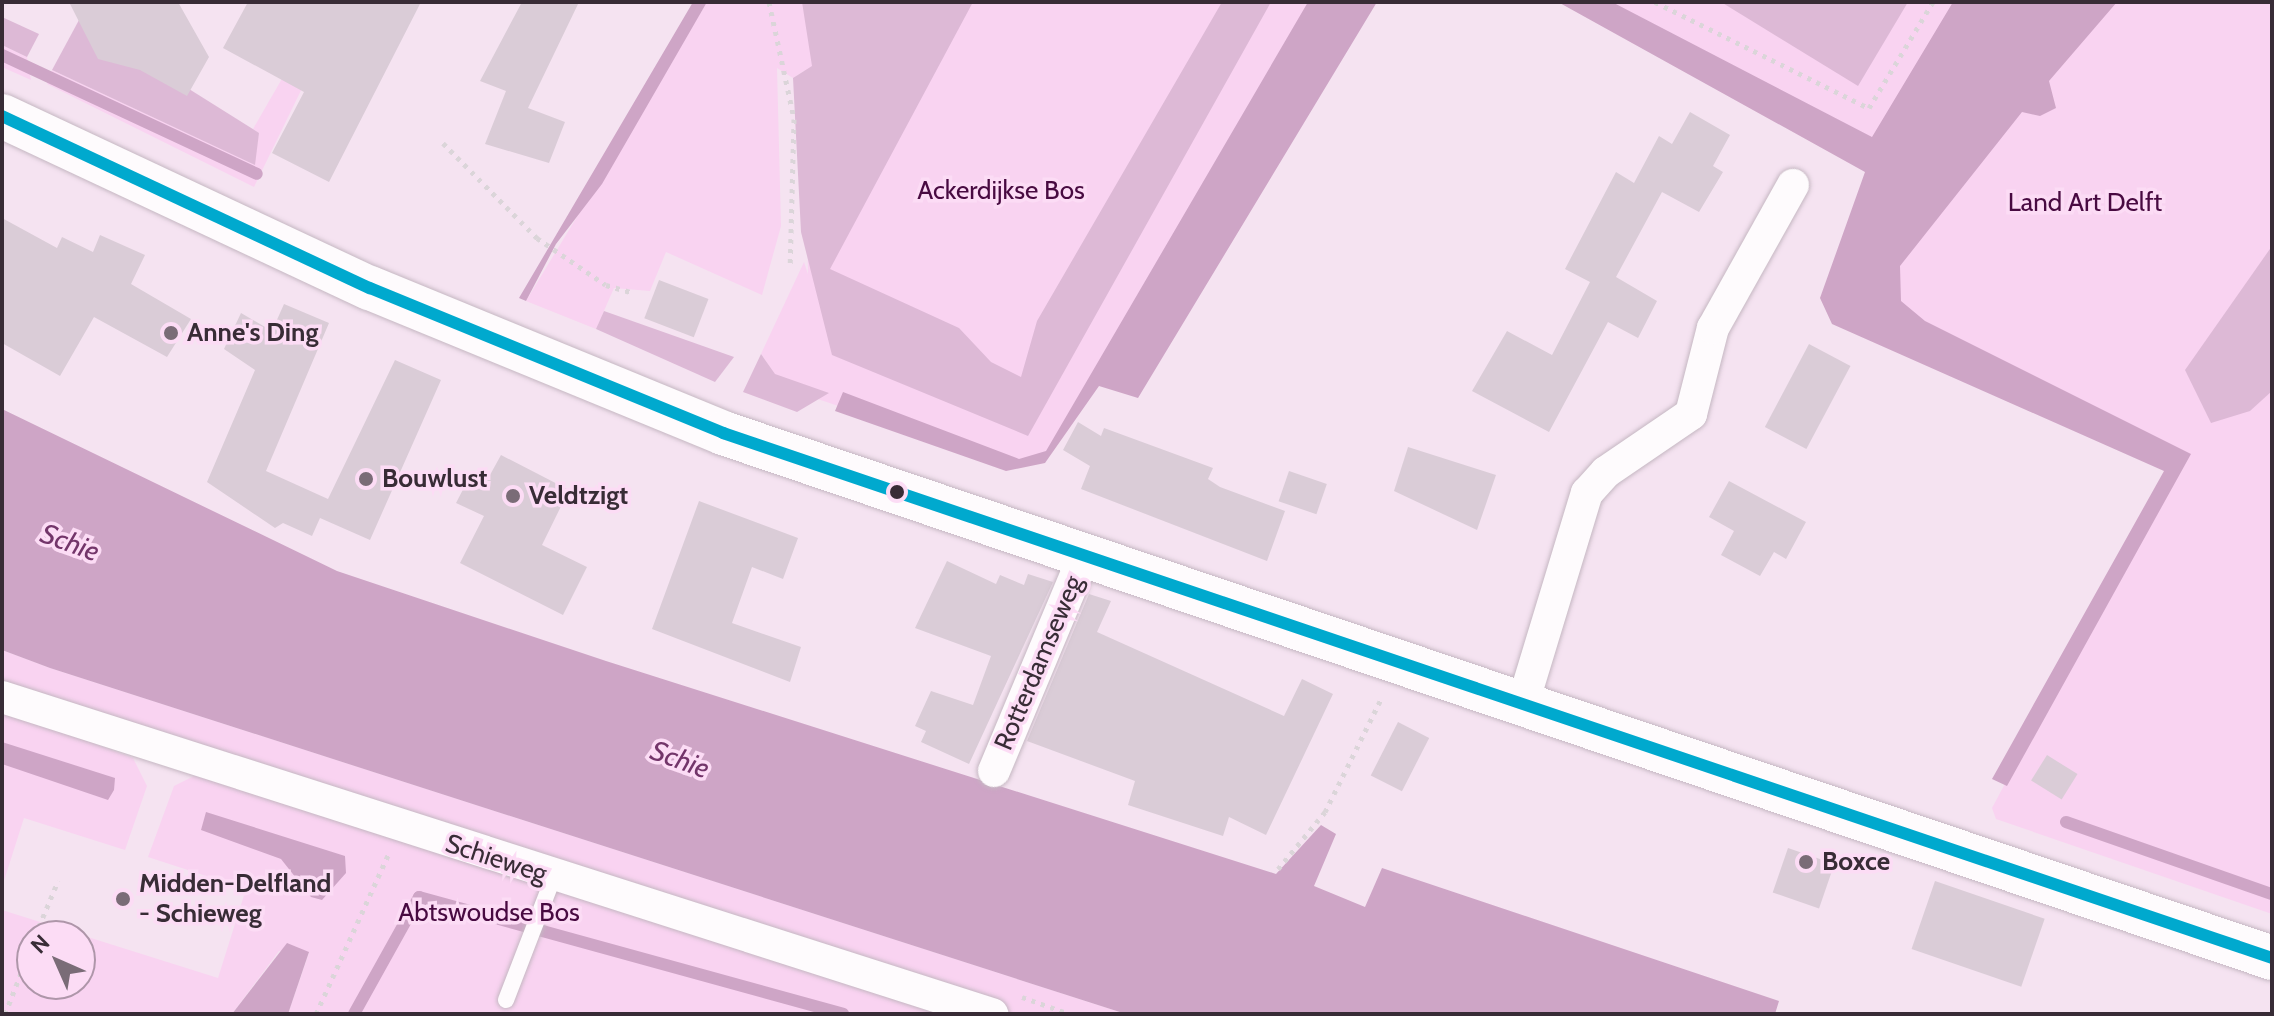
<!DOCTYPE html>
<html>
<head>
<meta charset="utf-8">
<style>
	body { margin:0 }
	#map { position:relative; width:2274px; height:1016px; overflow:hidden; background:#f5e3f1; font-family:Cabin,sans-serif }
	div>[style] { position:absolute }
	.green>* { inset:0; background:#f9d3f1 }
	.forest>* { inset:0; background:#ddb9d6 }
	.water>* { inset:0; background:#cea5c6 }
	.stream>* { height:12px; margin:-6px; padding:0 6px; transform-origin:6px; border-radius:6px; background:#cea5c6 }
	.building>* { inset:0; background:#daccd7; transform-origin:0 0 }
	.path>* { height:5px; margin-top:-2.5px; transform-origin:0; background:repeating-linear-gradient(90deg,#dbd5d9 0 4px,transparent 0 10px) }
	.roads { filter:drop-shadow(0 0 2px #c5b7c2) drop-shadow(0 0 2px #c5b7c2) }
	.lane>* { height:16px; margin:-8px; padding:0 8px; transform-origin:8px; border-radius:8px; background:#fefbfd }
	.street>* { height:32px; margin:-16px; padding:0 16px; transform-origin:16px; border-radius:16px; background:#fefbfd }
	.secondary>* { height:44px; margin:-22px; padding:0 22px; transform-origin:22px; border-radius:22px; background:#fefbfd }
	.bus-1>* { height:12px; margin:-6px; padding:0 6px; transform-origin:6px; border-radius:6px; background:#00a9ce }
	.dots>* { width:22px; height:22px; translate:-50% -50%; box-sizing:border-box; border:4px solid #fcdcf5; border-radius:50% }
	span { translate:-50% -50%; white-space:nowrap; text-align:center; line-height:1.15; -webkit-text-stroke:7px #fcdcf5; paint-order:stroke }
	.park-label { font-size:26px; color:#480a41 }
	.poi-label { font-size:26px; color:#382c36; font-weight:700 }
	.left { translate:0 -50%; text-align:left }
	.street-label { font-size:26px; color:#382c36 }
	.water-label { font-size:28px; color:#73356a; font-style:italic }
	.frame { position:absolute; inset:0; border:4px solid #382c36; pointer-events:none }
	.north { position:absolute; left:16px; top:920px; width:80px; height:80px; box-sizing:border-box; background:#fcdcf5; border:2px solid #ae96a9; border-radius:50%; rotate:315deg; font-size:22px; font-weight:700; line-height:32px; text-align:center; color:#382c36 }
	.north::after { content:''; display:block; margin:auto; width:28px; height:36px; background:#7a6c77; clip-path:polygon(50% 0,100% 100%,50% 72%,0 100%) }
</style>
</head>
<body>
<div id="map">
	<div class="green">
		<div style="clip-path:polygon(344px 2px,254px 187px,47px 84px,52px 70px,254px 164px,259px 133px,253px 129px,321px 11px)"></div>
		<div style="clip-path:polygon(707px 2px,1329px 2px,1045px 457px,1014px 466px,768px 382px,772px 370px,761px 354px,804px 262px,808px 274px,804px 71px,793px 78px,777px 68px,781px 226px,762px 295px,666px 252px,650px 291px,614px 288px,596px 329px,526px 301px)"></div>
		<div style="clip-path:polygon(1580px 2px,2272px 2px,2272px 914px,1996px 819px,1992px 808px,2176px 464px,1866px 301px,1899px 184px)"></div>
		<div style="clip-path:polygon(2px 45px,27px 57px,31px 80px,2px 67px)"></div>
		<div style="clip-path:polygon(evenodd,2px 650px,50px 668px,1126px 1014px,288px 1014px,309px 953px,279px 951px,232px 1014px,2px 1014px,2px 910px,218px 978px,246px 889px,148px 857px,174px 786px,200px 773px,374px 806px,2px 681px,2px 650px,32px 936px,80px 936px,80px 984px,32px 984px,32px 936px)"></div>
		<div style="clip-path:polygon(2px 709px,133px 758px,147px 786px,125px 850px,24px 818px,2px 887px)"></div>
	</div>
	<div class="forest">
		<div style="clip-path:polygon(802px 2px,973px 2px,830px 269px,959px 328px,991px 362px,1021px 377px,1037px 321px,1222px 2px,1271px 2px,1028px 436px,832px 355px,801px 232px,793px 78px,812px 66px)"></div>
		<div style="clip-path:polygon(1721px 2px,1908px 2px,1858px 86px)"></div>
		<div style="clip-path:polygon(2px 17px,39px 34px,27px 57px,2px 45px)"></div>
		<div style="clip-path:polygon(79px 20px,259px 133px,255px 165px,52px 70px)"></div>
		<div style="clip-path:polygon(2272px 246px,2272px 391px,2250px 411px,2211px 423px,2185px 370px)"></div>
		<div style="clip-path:polygon(604px 311px,734px 357px,715px 382px,596px 329px)"></div>
		<div style="clip-path:polygon(761px 354px,775px 374px,829px 393px,797px 412px,743px 392px)"></div>
	</div>
	<div class="water">
		<div style="clip-path:polygon(693px 2px,707px 2px,602px 184px,556px 244px,526px 301px,519px 298px)"></div>
		<div style="clip-path:polygon(1308px 2px,1377px 2px,1138px 398px,1099px 386px,1045px 463px,1006px 471px,835px 411px,843px 392px,1019px 459px,1046px 451px)"></div>
		<div style="clip-path:polygon(1558px 2px,1612px 2px,1872px 137px,1953px 2px,2117px 2px,2049px 81px,2056px 108px,2040px 116px,2022px 112px,1900px 266px,1901px 301px,1925px 321px,2191px 454px,2007px 786px,1992px 779px,2164px 471px,1832px 324px,1820px 298px,1865px 172px)"></div>
		<div style="clip-path:polygon(2px 409px,337px 571px,606px 661px,1276px 874px,1321px 825px,1336px 834px,1314px 886px,1365px 907px,1382px 868px,1779px 1001px,1775px 1014px,1126px 1014px,50px 668px,2px 650px)"></div>
		<div style="clip-path:polygon(2px 742px,115px 778px,114px 790px,108px 800px,2px 764px)"></div>
		<div style="clip-path:polygon(206px 812px,345px 856px,346px 873px,322px 900px,311px 897px,281px 859px,201px 830px)"></div>
		<div style="clip-path:polygon(287px 943px,309px 952px,288px 1014px,232px 1014px)"></div>
	</div>
	<div class="stream">
		<div style="left:2px;top:55px;width:281px;rotate:25deg"></div>
		<div style="left:2066px;top:822px;width:218px;rotate:19.3deg"></div>
		<div style="left:354px;top:1014px;width:134px;rotate:-60.9deg"></div>
		<div style="left:419px;top:897px;width:440px;rotate:15.4deg"></div>
	</div>
	<div class="building">
		<div style="clip-path:polygon(69px 2px,178px 2px,209px 57px,187px 96px,140px 70px,98px 59px)"></div>
		<div style="clip-path:polygon(248px 2px,421px 2px,329px 182px,272px 153px,304px 92px,223px 48px)"></div>
		<div style="clip-path:polygon(522px 2px,579px 2px,528px 108px,565px 122px,549px 163px,485px 144px,506px 91px,480px 81px)"></div>
		<div style="clip-path:polygon(1690px 112px,1730px 135px,1713px 166px,1723px 172px,1699px 212px,1662px 192px,1616px 277px,1657px 301px,1638px 338px,1608px 322px,1549px 432px,1472px 391px,1507px 331px,1552px 355px,1590px 282px,1565px 269px,1616px 172px,1634px 183px,1659px 136px,1672px 144px)"></div>
		<div style="clip-path:polygon(2px 218px,57px 248px,62px 237px,93px 252px,100px 235px,145px 255px,131px 284px,191px 319px,167px 357px,94px 317px,60px 376px,2px 343px)"></div>
		<div style="left:659px;top:280px;width:53px;height:41px;rotate:21deg"></div>
		<div style="clip-path:polygon(284px 304px,329px 323px,266px 471px,328px 499px,395px 360px,441px 380px,370px 540px,320px 518px,312px 536px,283px 523px,275px 528px,207px 482px,255px 370px,224px 349px,241px 313px,272px 331px)"></div>
		<div style="left:1809px;top:344px;width:47px;height:94px;rotate:28deg"></div>
		<div style="clip-path:polygon(1078px 422px,1101px 436px,1104px 428px,1213px 468px,1208px 479px,1220px 487px,1285px 511px,1267px 561px,1081px 489px,1090px 466px,1063px 450px)"></div>
		<div style="clip-path:polygon(1408px 447px,1496px 475px,1477px 530px,1394px 491px)"></div>
		<div style="clip-path:polygon(501px 455px,569px 490px,542px 545px,587px 567px,563px 615px,460px 563px,484px 516px,456px 503px,470px 476px,485px 484px)"></div>
		<div style="left:1289px;top:471px;width:40px;height:32px;rotate:19deg"></div>
		<div style="clip-path:polygon(1729px 481px,1806px 522px,1786px 559px,1774px 552px,1760px 576px,1721px 555px,1734px 531px,1709px 517px)"></div>
		<div style="clip-path:polygon(699px 501px,798px 538px,783px 579px,752px 567px,732px 623px,801px 647px,790px 682px,652px 629px)"></div>
		<div style="clip-path:polygon(947px 561px,996px 584px,1000px 575px,1024px 585px,1028px 574px,1053px 582px,969px 764px,921px 742px,926px 731px,915px 726px,931px 691px,973px 705px,991px 656px,915px 628px)"></div>
		<div style="clip-path:polygon(1089px 594px,1111px 601px,1097px 632px,1284px 716px,1302px 679px,1333px 694px,1266px 835px,1229px 817px,1223px 836px,1128px 805px,1135px 781px,1027px 741px)"></div>
		<div style="left:1398px;top:722px;width:35px;height:60px;rotate:27deg"></div>
		<div style="left:2047px;top:755px;width:36px;height:30px;rotate:32deg"></div>
		<div style="left:1788px;top:848px;width:49px;height:47px;rotate:19deg"></div>
		<div style="left:1935px;top:881px;width:116px;height:72px;rotate:19deg"></div>
	</div>
	<div class="path">
		<div style="left:769px;top:2px;width:120px;rotate:77.9deg"></div>
		<div style="left:794px;top:119px;width:148px;rotate:91.5deg"></div>
		<div style="left:1655px;top:2px;width:239px;rotate:26.4deg"></div>
		<div style="left:1869px;top:108px;width:124px;rotate:-58.9deg"></div>
		<div style="left:443px;top:143px;width:134px;rotate:45.3deg"></div>
		<div style="left:537px;top:238px;width:83px;rotate:34.3deg"></div>
		<div style="left:606px;top:285px;width:29px;rotate:16deg"></div>
		<div style="left:1278px;top:869px;width:74px;rotate:-50.5deg"></div>
		<div style="left:1325px;top:812px;width:126px;rotate:-63.6deg"></div>
		<div style="left:35px;top:936px;width:60px;rotate:-67.3deg"></div>
		<div style="left:1022px;top:997px;width:51px;rotate:19.5deg"></div>
		<div style="left:5px;top:1014px;width:74px;rotate:-68.6deg"></div>
		<div style="left:316px;top:1014px;width:175px;rotate:-65.6deg"></div>
	</div>
	<div class="roads">
		<div class="lane">
			<div style="left:506px;top:1000px;width:131px;rotate:-68.9deg"></div>
		</div>
		<div class="street">
			<div style="left:2px;top:697px;width:1040px;rotate:17.76deg"></div>
			<div style="left:1523px;top:703px;width:220px;rotate:-73.1deg"></div>
			<div style="left:1587px;top:493px;width:28px;rotate:-48deg"></div>
			<div style="left:1606px;top:472px;width:103px;rotate:-34.3deg"></div>
			<div style="left:1691px;top:414px;width:89px;rotate:-75.7deg"></div>
			<div style="left:1713px;top:328px;width:164px;rotate:-60.8deg"></div>
			<div style="left:994px;top:771px;width:233px;rotate:-67.3deg"></div>
		</div>
		<div class="secondary">
			<div style="left:2px;top:116px;width:406px;rotate:25.1deg"></div>
			<div style="left:370px;top:288px;width:382px;rotate:22.3deg"></div>
			<div style="left:723px;top:433px;width:1636px;rotate:18.72deg"></div>
		</div>
	</div>
	<div class="bus-1">
		<div style="left:2px;top:116px;width:406px;rotate:25.1deg"></div>
		<div style="left:370px;top:288px;width:382px;rotate:22.3deg"></div>
		<div style="left:723px;top:433px;width:1636px;rotate:18.72deg"></div>
	</div>
	<div class="dots">
		<div style="left:171px;top:333px;background:#7a6c77"></div>
		<div style="left:366px;top:479px;background:#7a6c77"></div>
		<div style="left:897px;top:492px;background:#382c36"></div>
		<div style="left:513px;top:496px;background:#7a6c77"></div>
		<div style="left:1806px;top:862px;background:#7a6c77"></div>
		<div style="left:123px;top:899px;background:#7a6c77"></div>
	</div>
	<div class="park-label">
		<span style="left:1001px;top:191px">Ackerdijkse Bos</span>
		<span style="left:2085px;top:203px">Land Art Delft</span>
		<span style="left:489px;top:913px">Abtswoudse Bos</span>
	</div>
	<div class="poi-label">
		<span class="left" style="left:187px;top:333px">Anne's Ding</span>
		<span class="left" style="left:382px;top:479px">Bouwlust</span>
		<span class="left" style="left:529px;top:496px">Veldtzigt</span>
		<span class="left" style="left:1822px;top:862px">Boxce</span>
		<span class="left" style="left:139px;top:899px">Midden-Delfland<br>- Schieweg</span>
	</div>
	<div class="street-label">
		<span style="left:1039px;top:663px;rotate:-67deg">Rotterdamseweg</span>
		<span style="left:496px;top:859px;rotate:18deg">Schieweg</span>
	</div>
	<div class="water-label">
		<span style="left:70px;top:542px;rotate:20deg">Schie</span>
		<span style="left:680px;top:759px;rotate:20deg">Schie</span>
	</div>
	<div class="frame"></div>
	<div class="north">N</div>
</div>
</body>
</html>
